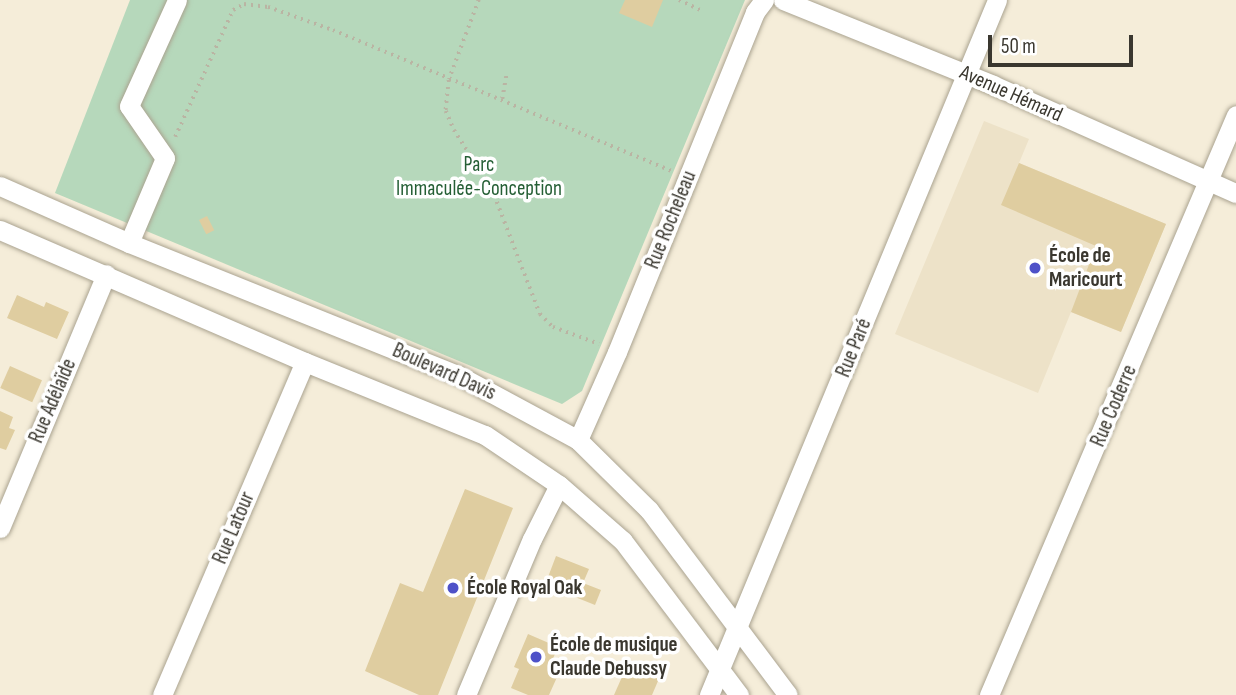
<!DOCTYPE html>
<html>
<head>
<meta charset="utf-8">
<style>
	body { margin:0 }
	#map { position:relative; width:1236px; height:695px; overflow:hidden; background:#f5edd9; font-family:"Sofia Sans Condensed",sans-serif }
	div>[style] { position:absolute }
	.built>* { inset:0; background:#ede2c8 }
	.green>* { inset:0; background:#b6d8bb }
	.building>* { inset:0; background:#dfcda0; transform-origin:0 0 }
	.path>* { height:3.5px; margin-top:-1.75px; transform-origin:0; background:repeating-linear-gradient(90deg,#bab4a3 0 2px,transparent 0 7px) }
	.roads { filter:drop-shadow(0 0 2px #aaa390) drop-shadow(0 0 2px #aaa390) }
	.minor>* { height:19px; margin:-9.5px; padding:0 9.5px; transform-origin:9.5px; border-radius:9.5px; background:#fff }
	.dots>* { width:19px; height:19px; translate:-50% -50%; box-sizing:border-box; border:4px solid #fff; border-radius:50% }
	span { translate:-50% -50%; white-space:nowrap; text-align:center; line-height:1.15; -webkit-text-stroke:7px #fff; paint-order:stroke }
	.street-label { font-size:21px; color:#3a372f }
	.park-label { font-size:21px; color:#255f35 }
	.poi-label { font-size:21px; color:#3a372f; font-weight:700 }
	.left { translate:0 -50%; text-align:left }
	.scale { position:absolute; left:988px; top:35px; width:145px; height:32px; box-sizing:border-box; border:4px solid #3a372f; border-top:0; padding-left:9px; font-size:21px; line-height:24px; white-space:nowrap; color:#3a372f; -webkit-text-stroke:5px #fff; paint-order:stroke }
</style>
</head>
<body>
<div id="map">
	<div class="built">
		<div style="clip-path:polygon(984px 121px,1029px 139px,1019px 163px,1166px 224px,1121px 332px,1071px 312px,1038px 393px,895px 334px)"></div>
	</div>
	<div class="green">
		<div style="clip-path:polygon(130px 0,745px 0,582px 391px,562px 404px,55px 193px)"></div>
	</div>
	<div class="building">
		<div style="clip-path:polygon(625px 0,663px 0,652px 27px,619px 13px)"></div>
		<div style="clip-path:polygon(1019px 163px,1166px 224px,1121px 332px,1071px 312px,1096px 246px,1001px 205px)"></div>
		<div style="left:207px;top:216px;width:16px;height:9px;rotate:63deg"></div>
		<div style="clip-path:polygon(17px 295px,44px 307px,46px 302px,69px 312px,57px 339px,7px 318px)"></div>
		<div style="left:10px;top:366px;width:35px;height:24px;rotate:24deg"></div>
		<div style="clip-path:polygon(0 411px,13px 417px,9px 428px,15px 430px,6px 450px,0 448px)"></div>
		<div style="clip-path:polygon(465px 489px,513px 508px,438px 695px,419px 695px,365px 671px,400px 583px,423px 592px)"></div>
		<div style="clip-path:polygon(556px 556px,589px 569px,583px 583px,601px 590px,595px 605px,545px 585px)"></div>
		<div style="clip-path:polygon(528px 634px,558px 647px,548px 670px,558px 675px,549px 695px,528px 695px,511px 688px,519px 669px,514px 667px)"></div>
		<div style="clip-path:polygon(629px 661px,661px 674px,652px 695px,614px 695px)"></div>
	</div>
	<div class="path">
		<div style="left:479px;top:0;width:85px;rotate:110.6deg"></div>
		<div style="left:449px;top:80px;width:31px;rotate:96deg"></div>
		<div style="left:446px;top:111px;width:21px;rotate:67deg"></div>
		<div style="left:454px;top:130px;width:70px;rotate:57.2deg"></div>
		<div style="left:492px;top:189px;width:134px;rotate:69deg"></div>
		<div style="left:540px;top:314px;width:18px;rotate:45deg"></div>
		<div style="left:553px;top:327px;width:49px;rotate:20.3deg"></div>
		<div style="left:679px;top:0;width:26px;rotate:25deg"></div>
		<div style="left:502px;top:99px;width:27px;rotate:-80deg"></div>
		<div style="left:175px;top:137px;width:140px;rotate:-65.5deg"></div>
		<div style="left:233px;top:10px;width:13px;rotate:-29deg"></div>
		<div style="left:244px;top:4px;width:24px;rotate:7deg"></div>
		<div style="left:268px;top:7px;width:69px;rotate:19.5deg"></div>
		<div style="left:333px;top:30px;width:366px;rotate:22.6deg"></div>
	</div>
	<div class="roads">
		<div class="minor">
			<div style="left:783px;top:0;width:227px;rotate:22deg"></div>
			<div style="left:993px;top:85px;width:266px;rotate:24deg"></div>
			<div style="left:0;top:186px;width:141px;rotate:23.8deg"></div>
			<div style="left:129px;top:243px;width:354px;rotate:21.9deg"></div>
			<div style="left:458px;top:375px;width:136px;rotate:28.4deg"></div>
			<div style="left:578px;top:440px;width:100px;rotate:44.6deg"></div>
			<div style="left:649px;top:510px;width:231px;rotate:53.1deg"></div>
			<div style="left:0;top:230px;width:332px;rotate:23.4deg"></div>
			<div style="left:305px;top:362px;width:194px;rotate:22.1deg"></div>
			<div style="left:485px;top:435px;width:89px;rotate:34deg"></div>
			<div style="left:559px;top:485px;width:85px;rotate:41.2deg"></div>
			<div style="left:623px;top:541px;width:193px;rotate:53deg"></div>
			<div style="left:129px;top:243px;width:92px;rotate:-67deg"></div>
			<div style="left:165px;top:158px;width:63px;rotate:-124.7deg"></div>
			<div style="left:129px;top:106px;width:116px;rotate:-65.6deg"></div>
			<div style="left:578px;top:440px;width:96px;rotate:-66.1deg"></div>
			<div style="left:617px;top:352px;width:367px;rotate:-67.9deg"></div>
			<div style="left:755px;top:12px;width:15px;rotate:-53deg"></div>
			<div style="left:0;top:528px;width:275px;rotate:-67.3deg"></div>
			<div style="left:162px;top:695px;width:362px;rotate:-66.8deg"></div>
			<div style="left:466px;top:695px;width:169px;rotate:-67.1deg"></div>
			<div style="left:532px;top:539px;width:60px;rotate:-63.4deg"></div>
			<div style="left:709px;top:695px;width:752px;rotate:-67.49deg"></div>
			<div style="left:989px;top:695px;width:630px;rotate:-66.93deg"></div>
		</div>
	</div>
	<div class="dots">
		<div style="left:1035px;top:268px;background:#4e51c8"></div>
		<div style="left:453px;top:588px;background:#4e51c8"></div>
		<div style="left:536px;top:657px;background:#4e51c8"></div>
	</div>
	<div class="street-label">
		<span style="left:1011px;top:94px;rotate:24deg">Avenue Hémard</span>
		<span style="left:671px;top:220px;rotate:-68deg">Rue Rocheleau</span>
		<span style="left:854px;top:348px;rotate:-68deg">Rue Paré</span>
		<span style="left:444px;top:372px;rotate:24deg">Boulevard Davis</span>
		<span style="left:53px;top:401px;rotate:-67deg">Rue Adélaïde</span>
		<span style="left:1114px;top:406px;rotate:-67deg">Rue Coderre</span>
		<span style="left:234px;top:528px;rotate:-67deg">Rue Latour</span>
	</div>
	<div class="park-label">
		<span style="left:479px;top:177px">Parc<br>Immaculée-Conception</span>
	</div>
	<div class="poi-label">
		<span class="left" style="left:1049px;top:268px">École de<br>Maricourt</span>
		<span class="left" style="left:467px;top:588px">École Royal Oak</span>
		<span class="left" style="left:550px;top:657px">École de musique<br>Claude Debussy</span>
	</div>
	<div class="scale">50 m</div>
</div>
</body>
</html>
